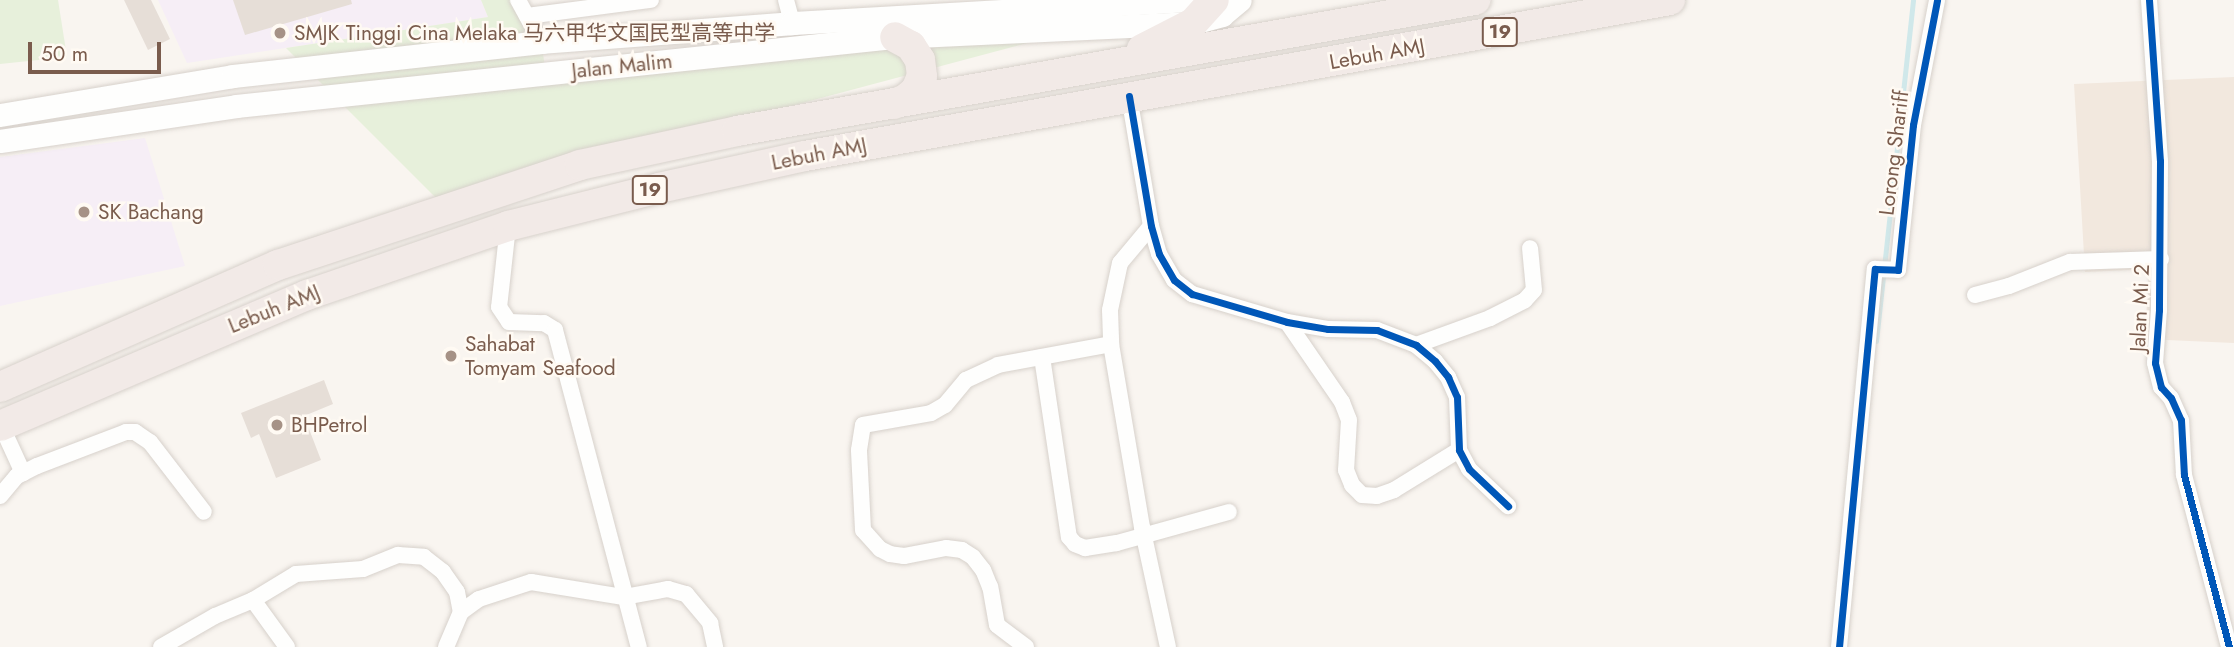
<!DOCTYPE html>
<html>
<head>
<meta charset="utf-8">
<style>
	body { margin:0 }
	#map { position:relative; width:2234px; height:647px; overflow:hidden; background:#f9f5f0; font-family:Jost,"Noto Sans SC",sans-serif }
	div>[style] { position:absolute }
	.residential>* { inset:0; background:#f2e8de }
	.education>* { inset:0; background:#f6eef6 }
	.green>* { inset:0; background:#e7f0db }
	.stream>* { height:5px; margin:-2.5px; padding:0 2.5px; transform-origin:2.5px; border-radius:2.5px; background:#d0e8ea }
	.building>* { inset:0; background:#e6ded7 }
	.roads { filter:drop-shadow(0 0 2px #d7d1cb) drop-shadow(0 0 2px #d7d1cb) }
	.street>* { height:16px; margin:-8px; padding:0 8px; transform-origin:8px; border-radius:8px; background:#fefefd }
	.secondary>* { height:23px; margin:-11.5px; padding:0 11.5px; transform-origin:11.5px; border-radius:11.5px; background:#fefefd }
	.highway>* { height:30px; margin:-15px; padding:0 15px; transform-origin:15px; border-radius:15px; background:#f2eae7 }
	.cycleway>* { height:7px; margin:-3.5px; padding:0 3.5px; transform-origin:3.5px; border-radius:3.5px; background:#0057b8 }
	.dots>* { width:19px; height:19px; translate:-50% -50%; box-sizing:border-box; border:4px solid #fffaf3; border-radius:50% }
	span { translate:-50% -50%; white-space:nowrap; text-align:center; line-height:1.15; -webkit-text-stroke:5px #fffaf3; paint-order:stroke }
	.shield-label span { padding:2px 5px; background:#fffaf3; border:2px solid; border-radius:5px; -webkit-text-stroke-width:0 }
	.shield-label { font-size:19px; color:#7a5c4d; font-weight:700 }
	.poi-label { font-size:21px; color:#7a5c4d }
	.left { translate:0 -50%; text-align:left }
	.street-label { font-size:21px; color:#7a5c4d }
	.scale { position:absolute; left:28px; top:42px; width:133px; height:32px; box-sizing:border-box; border:4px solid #7a5c4d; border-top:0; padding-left:9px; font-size:21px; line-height:24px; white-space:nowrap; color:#7a5c4d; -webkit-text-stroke:5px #fffaf3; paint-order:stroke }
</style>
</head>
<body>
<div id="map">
	<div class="residential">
		<div style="clip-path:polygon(2234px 77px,2234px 343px,2145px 339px,2149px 269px,2085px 272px,2074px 84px)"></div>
	</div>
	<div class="education">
		<div style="clip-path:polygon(158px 0,481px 0,488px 17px,187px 63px)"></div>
		<div style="clip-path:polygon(145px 138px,185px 266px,0 306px,0 157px)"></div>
	</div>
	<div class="green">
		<div style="clip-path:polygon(0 0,58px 0,67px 57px,0 64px)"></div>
		<div style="clip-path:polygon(481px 0,516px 0,541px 42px,546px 73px,1084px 28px,438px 200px,286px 48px,488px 17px)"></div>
	</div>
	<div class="stream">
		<div style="left:1876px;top:341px;width:343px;rotate:-83.8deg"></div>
	</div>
	<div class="building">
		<div style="clip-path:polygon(124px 0,151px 0,170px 39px,148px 50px)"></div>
		<div style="clip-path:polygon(233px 0,351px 0,352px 4px,245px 35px)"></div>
		<div style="clip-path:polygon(324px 380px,333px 404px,304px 416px,321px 460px,276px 478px,259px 434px,251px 438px,241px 413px)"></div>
	</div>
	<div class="roads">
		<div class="street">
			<div style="left:518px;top:0;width:48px;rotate:61.3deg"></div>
			<div style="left:786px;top:0;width:24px;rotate:75deg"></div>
			<div style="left:2149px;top:0;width:161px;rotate:86.1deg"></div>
			<div style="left:2160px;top:161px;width:149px;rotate:90.4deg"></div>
			<div style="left:2159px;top:310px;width:53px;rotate:94.3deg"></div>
			<div style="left:2155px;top:363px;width:25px;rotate:76deg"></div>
			<div style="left:2161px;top:387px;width:15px;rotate:48deg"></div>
			<div style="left:2171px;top:398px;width:24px;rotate:66deg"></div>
			<div style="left:2181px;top:420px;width:55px;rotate:86.9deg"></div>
			<div style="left:2184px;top:475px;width:178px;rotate:75.3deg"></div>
			<div style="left:527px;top:16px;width:125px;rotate:-7.4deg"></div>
			<div style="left:1129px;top:96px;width:132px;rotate:80.4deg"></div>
			<div style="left:1151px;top:226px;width:29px;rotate:74deg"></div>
			<div style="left:1159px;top:254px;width:30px;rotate:60deg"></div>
			<div style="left:1174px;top:280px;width:23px;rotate:38deg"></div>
			<div style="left:1192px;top:294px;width:99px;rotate:16.4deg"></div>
			<div style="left:1287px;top:322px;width:42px;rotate:9.7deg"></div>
			<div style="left:1328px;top:329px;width:49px;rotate:1.2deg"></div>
			<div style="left:1377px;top:330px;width:42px;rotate:21deg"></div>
			<div style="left:1416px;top:345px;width:25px;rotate:40deg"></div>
			<div style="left:1435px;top:361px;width:21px;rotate:51deg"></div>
			<div style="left:1448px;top:377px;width:22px;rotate:66deg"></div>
			<div style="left:1457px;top:397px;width:53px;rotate:87.8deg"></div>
			<div style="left:1459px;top:450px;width:21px;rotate:62deg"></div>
			<div style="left:1469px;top:469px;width:54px;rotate:43.5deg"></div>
			<div style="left:508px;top:226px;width:81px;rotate:96.3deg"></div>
			<div style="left:499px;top:307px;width:18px;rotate:56deg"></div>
			<div style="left:509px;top:322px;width:35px;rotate:2deg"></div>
			<div style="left:544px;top:323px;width:13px;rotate:32deg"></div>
			<div style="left:555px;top:330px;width:328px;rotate:75.2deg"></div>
			<div style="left:1151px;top:226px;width:48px;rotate:130deg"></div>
			<div style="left:1120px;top:263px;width:48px;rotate:102deg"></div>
			<div style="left:1110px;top:310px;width:34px;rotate:88deg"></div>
			<div style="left:1111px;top:344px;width:186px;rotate:80.4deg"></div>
			<div style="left:1142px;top:527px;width:123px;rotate:77.8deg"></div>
			<div style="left:1975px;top:295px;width:35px;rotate:-15deg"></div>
			<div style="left:2009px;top:286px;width:66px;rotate:-21.5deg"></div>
			<div style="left:2070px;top:262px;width:91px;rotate:-1.9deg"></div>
			<div style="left:1287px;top:322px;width:97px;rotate:55.5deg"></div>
			<div style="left:1342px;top:402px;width:19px;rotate:69deg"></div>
			<div style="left:1349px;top:420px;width:50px;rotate:93.4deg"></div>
			<div style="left:1346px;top:470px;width:16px;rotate:68deg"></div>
			<div style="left:1352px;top:485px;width:14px;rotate:45deg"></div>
			<div style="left:1362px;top:495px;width:15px;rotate:4deg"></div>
			<div style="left:1377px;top:496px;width:18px;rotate:-19deg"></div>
			<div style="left:1394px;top:490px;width:76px;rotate:-31.6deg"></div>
			<div style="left:1416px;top:345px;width:79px;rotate:-20deg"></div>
			<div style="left:1490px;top:318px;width:39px;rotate:-27deg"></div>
			<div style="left:1525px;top:300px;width:13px;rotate:-48deg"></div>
			<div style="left:1534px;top:290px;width:42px;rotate:-95.4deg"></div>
			<div style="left:1042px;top:357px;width:182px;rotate:81.5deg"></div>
			<div style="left:1069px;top:537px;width:9px;rotate:49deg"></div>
			<div style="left:1075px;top:544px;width:11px;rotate:22deg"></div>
			<div style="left:1085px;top:548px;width:32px;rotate:-9deg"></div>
			<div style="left:1117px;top:543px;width:116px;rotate:-15.5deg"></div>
			<div style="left:1px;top:425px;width:53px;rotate:65.4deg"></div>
			<div style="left:0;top:496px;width:26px;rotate:-50deg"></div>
			<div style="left:17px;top:476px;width:22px;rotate:-27deg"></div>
			<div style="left:37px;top:466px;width:95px;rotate:-20.9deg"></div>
			<div style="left:126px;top:432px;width:9px"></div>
			<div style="left:135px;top:432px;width:18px;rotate:34deg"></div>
			<div style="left:150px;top:442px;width:88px;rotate:52.4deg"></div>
			<div style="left:253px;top:600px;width:58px;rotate:54.1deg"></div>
			<div style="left:161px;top:647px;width:62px;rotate:-29.9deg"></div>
			<div style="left:215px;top:616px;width:41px;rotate:-22.8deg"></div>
			<div style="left:253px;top:600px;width:50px;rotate:-31.2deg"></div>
			<div style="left:296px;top:574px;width:67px;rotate:-4.3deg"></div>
			<div style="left:363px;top:569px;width:38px;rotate:-22deg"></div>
			<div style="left:398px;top:555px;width:26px;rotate:4deg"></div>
			<div style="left:424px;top:557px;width:24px;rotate:38deg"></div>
			<div style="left:443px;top:572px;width:24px;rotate:55deg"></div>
			<div style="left:457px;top:592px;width:20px;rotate:79deg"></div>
			<div style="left:446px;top:647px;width:38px;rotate:-67deg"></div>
			<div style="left:461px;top:612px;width:22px;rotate:-36deg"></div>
			<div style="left:479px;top:599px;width:55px;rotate:-18.1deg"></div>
			<div style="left:531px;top:582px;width:94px;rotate:9.2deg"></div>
			<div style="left:624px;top:597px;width:45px;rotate:-10.3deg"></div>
			<div style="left:668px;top:589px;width:19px;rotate:16deg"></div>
			<div style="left:686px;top:594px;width:38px;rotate:50deg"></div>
			<div style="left:710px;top:623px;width:25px;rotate:78deg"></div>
			<div style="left:1026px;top:647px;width:36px;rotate:-143deg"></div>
			<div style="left:997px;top:625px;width:39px;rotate:-100deg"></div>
			<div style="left:990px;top:587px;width:18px;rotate:-112deg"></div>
			<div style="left:983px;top:570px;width:16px;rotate:-128deg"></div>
			<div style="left:973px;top:557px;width:13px;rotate:-148deg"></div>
			<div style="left:962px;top:550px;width:16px;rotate:-173deg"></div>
			<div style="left:946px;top:548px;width:43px;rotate:169.2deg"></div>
			<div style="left:904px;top:556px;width:14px;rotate:-172deg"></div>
			<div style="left:890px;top:554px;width:11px;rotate:-153deg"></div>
			<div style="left:880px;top:549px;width:25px;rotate:-132deg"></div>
			<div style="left:863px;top:530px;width:80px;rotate:-92.9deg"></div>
			<div style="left:859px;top:450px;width:25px;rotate:-81deg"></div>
			<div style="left:863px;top:425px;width:69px;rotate:-10deg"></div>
			<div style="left:931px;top:413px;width:16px;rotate:-30deg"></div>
			<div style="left:945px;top:405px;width:33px;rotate:-50deg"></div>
			<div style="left:966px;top:380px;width:35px;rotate:-25deg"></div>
			<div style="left:998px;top:365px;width:115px;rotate:-10.5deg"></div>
			<div style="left:1839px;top:647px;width:380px;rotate:-84.6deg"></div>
			<div style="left:1875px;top:269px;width:23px;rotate:2deg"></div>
			<div style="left:1898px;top:270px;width:146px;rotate:-84.1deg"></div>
			<div style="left:1913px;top:125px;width:127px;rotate:-79.1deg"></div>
		</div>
		<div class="secondary">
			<div style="left:0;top:115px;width:236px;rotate:-9.5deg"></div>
			<div style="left:233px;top:76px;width:310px;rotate:-6.3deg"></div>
			<div style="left:541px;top:42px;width:252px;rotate:-4.3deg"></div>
			<div style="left:792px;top:23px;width:403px;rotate:-3.3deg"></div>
			<div style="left:0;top:141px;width:239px;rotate:-8.4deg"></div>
			<div style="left:236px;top:106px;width:663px;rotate:-5.98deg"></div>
			<div style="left:895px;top:37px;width:298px;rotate:-2.7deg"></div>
			<div style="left:1193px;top:23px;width:30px;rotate:-15deg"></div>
			<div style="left:1222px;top:15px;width:23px;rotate:-40deg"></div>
		</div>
		<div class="highway">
			<div style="left:1142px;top:49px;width:57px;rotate:-27deg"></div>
			<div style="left:1193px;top:23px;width:31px;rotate:-48deg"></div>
			<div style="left:894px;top:104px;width:13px;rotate:-23deg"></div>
			<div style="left:906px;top:99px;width:13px;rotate:-42deg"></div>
			<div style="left:916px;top:90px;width:15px;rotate:-67deg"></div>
			<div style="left:922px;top:76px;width:16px;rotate:-97deg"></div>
			<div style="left:920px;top:60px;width:17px;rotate:-123deg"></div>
			<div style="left:911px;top:46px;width:18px;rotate:-151deg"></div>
			<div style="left:0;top:387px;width:304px;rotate:-23.7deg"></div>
			<div style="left:278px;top:265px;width:318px;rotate:-18.3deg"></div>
			<div style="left:580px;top:165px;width:161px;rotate:-12.2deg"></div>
			<div style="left:737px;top:131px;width:750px;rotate:-10.07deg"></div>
			<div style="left:0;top:426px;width:334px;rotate:-23.1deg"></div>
			<div style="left:307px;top:295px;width:213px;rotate:-18.9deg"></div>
			<div style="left:508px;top:226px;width:156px;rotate:-14.1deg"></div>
			<div style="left:659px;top:188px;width:149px;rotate:-12.4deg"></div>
			<div style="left:805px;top:156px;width:879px;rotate:-10.22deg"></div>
		</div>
	</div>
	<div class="cycleway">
		<div style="left:2149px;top:0;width:161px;rotate:86.1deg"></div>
		<div style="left:2160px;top:161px;width:149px;rotate:90.4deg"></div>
		<div style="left:2159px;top:310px;width:53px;rotate:94.3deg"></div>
		<div style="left:2155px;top:363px;width:25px;rotate:76deg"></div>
		<div style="left:2161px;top:387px;width:15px;rotate:48deg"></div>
		<div style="left:2171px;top:398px;width:24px;rotate:66deg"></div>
		<div style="left:2181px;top:420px;width:55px;rotate:86.9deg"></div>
		<div style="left:2184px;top:475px;width:178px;rotate:75.3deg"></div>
		<div style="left:1129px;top:96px;width:132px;rotate:80.4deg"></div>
		<div style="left:1151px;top:226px;width:29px;rotate:74deg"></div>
		<div style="left:1159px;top:254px;width:30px;rotate:60deg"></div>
		<div style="left:1174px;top:280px;width:23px;rotate:38deg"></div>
		<div style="left:1192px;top:294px;width:99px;rotate:16.4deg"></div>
		<div style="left:1287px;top:322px;width:42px;rotate:9.7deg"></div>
		<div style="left:1328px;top:329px;width:49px;rotate:1.2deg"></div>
		<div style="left:1377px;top:330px;width:42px;rotate:21deg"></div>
		<div style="left:1416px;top:345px;width:25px;rotate:40deg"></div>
		<div style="left:1435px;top:361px;width:21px;rotate:51deg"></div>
		<div style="left:1448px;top:377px;width:22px;rotate:66deg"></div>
		<div style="left:1457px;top:397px;width:53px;rotate:87.8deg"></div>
		<div style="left:1459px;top:450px;width:21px;rotate:62deg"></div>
		<div style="left:1469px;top:469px;width:54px;rotate:43.5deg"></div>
		<div style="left:1839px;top:647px;width:380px;rotate:-84.6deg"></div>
		<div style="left:1875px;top:269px;width:23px;rotate:2deg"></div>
		<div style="left:1898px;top:270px;width:146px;rotate:-84.1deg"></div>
		<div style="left:1913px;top:125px;width:127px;rotate:-79.1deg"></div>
	</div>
	<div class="dots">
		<div style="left:280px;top:33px;background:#a69286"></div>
		<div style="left:84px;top:212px;background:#a69286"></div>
		<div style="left:451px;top:356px;background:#a69286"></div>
		<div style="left:277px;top:425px;background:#a69286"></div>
	</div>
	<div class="shield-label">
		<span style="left:1500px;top:32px">19</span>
		<span style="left:650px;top:190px">19</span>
	</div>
	<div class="poi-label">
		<span class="left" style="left:294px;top:33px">SMJK Tinggi Cina Melaka 马六甲华文国民型高等中学</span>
		<span class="left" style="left:98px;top:212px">SK Bachang</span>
		<span class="left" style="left:465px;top:356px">Sahabat<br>Tomyam Seafood</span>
		<span class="left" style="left:291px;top:425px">BHPetrol</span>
	</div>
	<div class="street-label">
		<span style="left:1377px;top:54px;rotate:-10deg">Lebuh AMJ</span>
		<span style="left:622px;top:66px;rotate:-6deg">Jalan Malim</span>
		<span style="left:1894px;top:153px;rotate:-83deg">Lorong Shariff</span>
		<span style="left:819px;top:154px;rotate:-11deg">Lebuh AMJ</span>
		<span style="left:2140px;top:308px;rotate:-87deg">Jalan Mi 2</span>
		<span style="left:274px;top:309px;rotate:-22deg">Lebuh AMJ</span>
	</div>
	<div class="scale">50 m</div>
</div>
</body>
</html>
